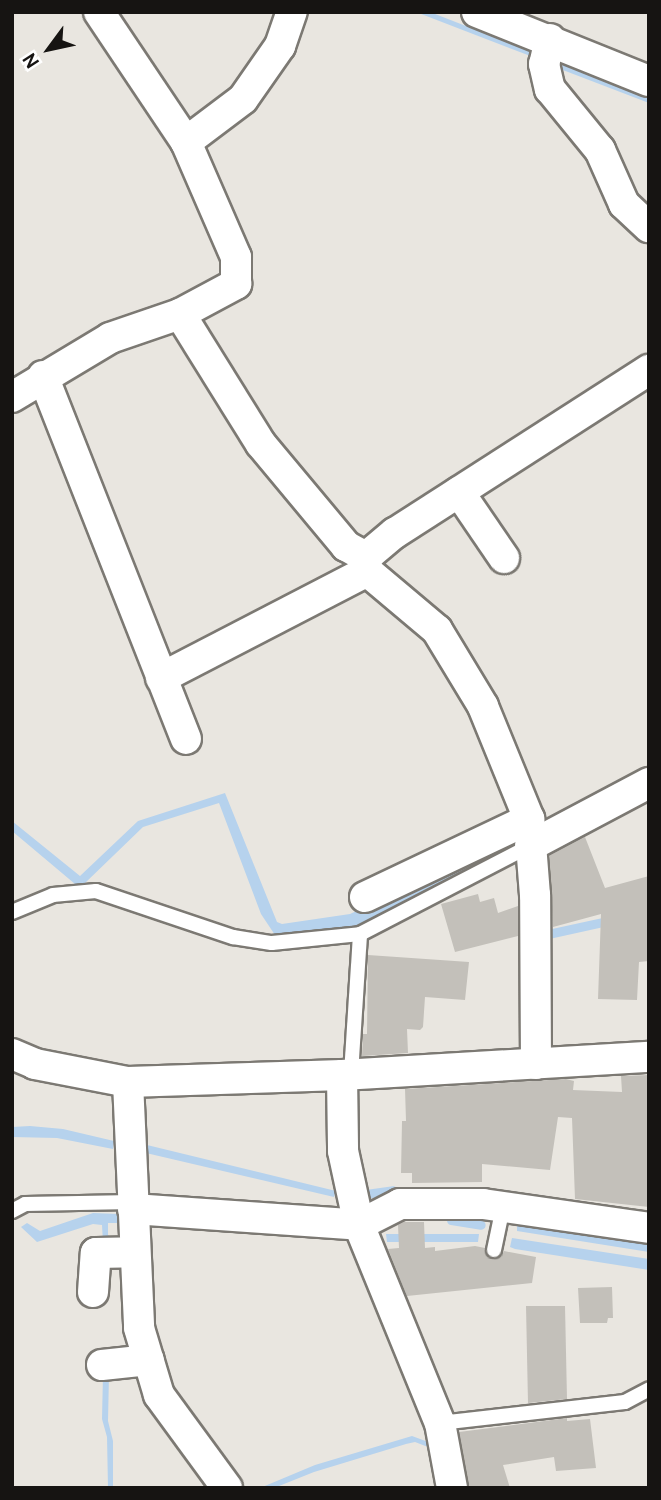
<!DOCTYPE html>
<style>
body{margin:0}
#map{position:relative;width:661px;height:1500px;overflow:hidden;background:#e9e6e0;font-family:Cabin,sans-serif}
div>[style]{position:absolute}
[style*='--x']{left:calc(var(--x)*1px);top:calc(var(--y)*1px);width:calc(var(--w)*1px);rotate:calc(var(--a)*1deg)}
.water>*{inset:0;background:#b6d2ed}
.stream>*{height:9px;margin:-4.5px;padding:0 4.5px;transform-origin:4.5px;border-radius:4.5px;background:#b6d2ed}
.building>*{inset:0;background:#c3c0ba}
.roads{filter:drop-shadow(2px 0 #7c7973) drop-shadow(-2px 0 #7c7973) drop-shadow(0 2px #7c7973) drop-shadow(0 -2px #7c7973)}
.service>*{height:14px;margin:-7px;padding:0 7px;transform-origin:7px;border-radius:7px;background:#fff}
.minor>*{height:30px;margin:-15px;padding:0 15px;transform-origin:15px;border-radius:15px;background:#fff}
span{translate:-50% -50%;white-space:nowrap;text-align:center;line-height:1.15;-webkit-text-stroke:5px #fff;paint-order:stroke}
.frame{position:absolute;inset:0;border:14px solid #161412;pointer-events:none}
.north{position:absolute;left:14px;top:14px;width:70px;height:70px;-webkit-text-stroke:5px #fff;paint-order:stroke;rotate:237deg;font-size:19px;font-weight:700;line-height:28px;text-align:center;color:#161412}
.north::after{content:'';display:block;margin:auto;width:24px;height:32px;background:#161412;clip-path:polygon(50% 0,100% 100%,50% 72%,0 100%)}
</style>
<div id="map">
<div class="water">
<div style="clip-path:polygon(416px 12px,430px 12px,535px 53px,533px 57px)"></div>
<div style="clip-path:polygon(556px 61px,649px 97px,649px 103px,555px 67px)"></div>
<div style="clip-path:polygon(225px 793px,277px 922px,282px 924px,350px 914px,505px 842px,506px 851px,361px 926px,277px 938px,261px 914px,219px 803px,143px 827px,84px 884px,75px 884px,12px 831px,12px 821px,80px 876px,138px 821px)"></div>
<div style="clip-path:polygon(30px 1126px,63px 1129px,114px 1141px,113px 1149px,57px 1138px,12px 1137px,12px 1127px)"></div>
<div style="clip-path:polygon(147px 1145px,336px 1191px,334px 1197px,146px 1153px)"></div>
<div style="clip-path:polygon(93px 1213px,118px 1214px,117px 1223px,108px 1223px,108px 1235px,114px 1239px,103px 1243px,102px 1225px,93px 1224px,37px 1242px,21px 1227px,27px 1223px,40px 1231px)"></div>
<div style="clip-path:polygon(517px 1224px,649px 1244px,649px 1252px,517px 1231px)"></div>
<div style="clip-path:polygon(386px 1234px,479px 1234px,478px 1242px,387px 1242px)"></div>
<div style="clip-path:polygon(512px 1238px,649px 1259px,649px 1270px,515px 1249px,510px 1247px)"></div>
<div style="clip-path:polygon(103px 1374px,109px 1375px,108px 1421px,113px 1441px,113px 1488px,108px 1488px,107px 1437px,102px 1419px)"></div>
<div style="clip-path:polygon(412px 1436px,431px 1443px,428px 1447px,415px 1442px,406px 1444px,314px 1472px,274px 1488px,260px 1488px,315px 1465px)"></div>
</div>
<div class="stream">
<div style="--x:548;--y:934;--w:66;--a:-12.3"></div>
<div style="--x:366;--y:1194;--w:27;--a:-8"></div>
<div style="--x:451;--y:1220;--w:30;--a:9"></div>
</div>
<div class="building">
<div style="clip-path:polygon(585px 837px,605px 888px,649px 876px,649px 961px,639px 962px,637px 1000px,598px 999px,601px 914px,553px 927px,549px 856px)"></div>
<div style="clip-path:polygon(478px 894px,480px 902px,494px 898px,498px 913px,518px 906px,518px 936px,455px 952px,441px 904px)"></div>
<div style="clip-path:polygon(368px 955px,469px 962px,465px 1000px,425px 997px,423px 1027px,420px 1030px,407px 1029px,408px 1053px,362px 1056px,363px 1034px,367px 1034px)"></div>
<div style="clip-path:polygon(649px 1075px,649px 1207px,575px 1199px,572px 1118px,558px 1117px,550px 1170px,482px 1164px,482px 1182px,412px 1183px,412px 1173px,401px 1173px,402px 1121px,406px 1121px,405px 1089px,566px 1079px,574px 1081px,573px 1090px,622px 1092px,621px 1076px)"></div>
<div style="clip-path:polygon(404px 1222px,424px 1222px,425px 1248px,435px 1247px,435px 1251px,475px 1246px,485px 1248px,487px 1257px,493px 1259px,501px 1257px,504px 1251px,536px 1257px,532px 1283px,407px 1296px,388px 1249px,399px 1248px,398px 1225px)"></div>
<div style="clip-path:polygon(612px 1287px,613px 1318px,608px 1318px,607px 1323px,580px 1323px,578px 1288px)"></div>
<div style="clip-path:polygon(526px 1306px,565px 1306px,567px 1399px,528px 1403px)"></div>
<div style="clip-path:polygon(567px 1418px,567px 1421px,590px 1419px,596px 1468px,556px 1471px,554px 1457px,503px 1465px,510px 1488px,469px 1488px,459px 1432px)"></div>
</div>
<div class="roads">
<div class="service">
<div style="--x:12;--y:912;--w:44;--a:-22.5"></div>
<div style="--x:53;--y:895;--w:43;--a:-5.3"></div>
<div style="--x:96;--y:891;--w:145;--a:18.6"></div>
<div style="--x:233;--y:937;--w:39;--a:9"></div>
<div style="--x:272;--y:943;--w:88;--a:-5.8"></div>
<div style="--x:360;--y:934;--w:191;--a:-27.4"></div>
<div style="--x:351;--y:1074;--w:140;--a:-86.3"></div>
<div style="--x:12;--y:1211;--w:15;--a:-28"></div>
<div style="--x:25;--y:1204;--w:108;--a:-1.1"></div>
<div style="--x:494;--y:1250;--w:44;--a:-78.2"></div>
<div style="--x:440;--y:1423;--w:186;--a:-6.5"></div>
<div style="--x:625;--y:1402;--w:27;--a:-28"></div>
</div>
<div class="minor">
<div style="--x:477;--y:12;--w:185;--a:21.9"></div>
<div style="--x:550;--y:39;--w:26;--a:103"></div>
<div style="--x:544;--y:64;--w:26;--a:77"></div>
<div style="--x:550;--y:89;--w:79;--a:50.7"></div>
<div style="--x:600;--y:150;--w:59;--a:66"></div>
<div style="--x:624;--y:204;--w:34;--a:43"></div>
<div style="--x:186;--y:142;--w:71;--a:-37"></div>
<div style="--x:243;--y:99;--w:65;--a:-55.1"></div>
<div style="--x:280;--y:46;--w:36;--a:-71"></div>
<div style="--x:180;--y:314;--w:153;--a:58.1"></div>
<div style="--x:261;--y:444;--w:133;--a:50.2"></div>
<div style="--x:346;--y:546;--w:23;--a:29"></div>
<div style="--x:43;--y:376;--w:390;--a:68.5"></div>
<div style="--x:12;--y:397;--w:114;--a:-31"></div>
<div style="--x:110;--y:338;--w:74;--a:-18.9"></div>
<div style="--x:180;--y:314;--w:64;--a:-28.2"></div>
<div style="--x:236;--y:284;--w:27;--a:-90"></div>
<div style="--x:236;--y:257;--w:125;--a:-113.5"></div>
<div style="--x:186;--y:142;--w:156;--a:-123.8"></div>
<div style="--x:459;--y:492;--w:80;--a:55.7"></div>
<div style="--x:161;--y:678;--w:232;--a:-27.4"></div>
<div style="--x:530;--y:846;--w:135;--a:-27.9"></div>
<div style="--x:365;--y:897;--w:182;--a:-25.4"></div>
<div style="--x:12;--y:1054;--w:25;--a:23"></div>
<div style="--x:35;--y:1064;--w:95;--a:11"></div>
<div style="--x:128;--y:1082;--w:214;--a:-1.9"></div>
<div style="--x:342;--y:1075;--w:308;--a:-3.4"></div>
<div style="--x:536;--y:1064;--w:169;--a:-90.3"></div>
<div style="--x:535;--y:895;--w:76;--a:-94.5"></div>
<div style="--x:529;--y:819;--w:122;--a:-112.2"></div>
<div style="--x:483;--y:706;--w:89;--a:-121.2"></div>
<div style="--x:437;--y:630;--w:92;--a:-139.9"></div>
<div style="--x:367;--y:571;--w:14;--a:-94"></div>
<div style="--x:366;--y:557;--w:38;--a:-40"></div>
<div style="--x:395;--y:533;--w:302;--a:-32.7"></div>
<div style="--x:342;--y:1075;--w:76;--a:89.2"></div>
<div style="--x:343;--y:1151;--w:76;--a:77.8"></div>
<div style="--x:359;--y:1225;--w:214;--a:67.8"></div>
<div style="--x:440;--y:1423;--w:66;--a:79.5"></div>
<div style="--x:128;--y:1082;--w:246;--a:87.4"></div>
<div style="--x:139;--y:1328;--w:70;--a:73.4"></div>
<div style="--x:159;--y:1395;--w:115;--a:53.8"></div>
<div style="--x:133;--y:1209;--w:227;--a:4"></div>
<div style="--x:359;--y:1225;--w:46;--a:-27.1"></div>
<div style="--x:400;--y:1204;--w:83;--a:0"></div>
<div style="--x:483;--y:1204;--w:168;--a:8.2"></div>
<div style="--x:93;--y:1292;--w:39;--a:-86"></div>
<div style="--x:96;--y:1253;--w:39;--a:-1"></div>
<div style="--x:102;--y:1365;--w:47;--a:-6.1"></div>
</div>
</div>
<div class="frame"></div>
<div class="north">N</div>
</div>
